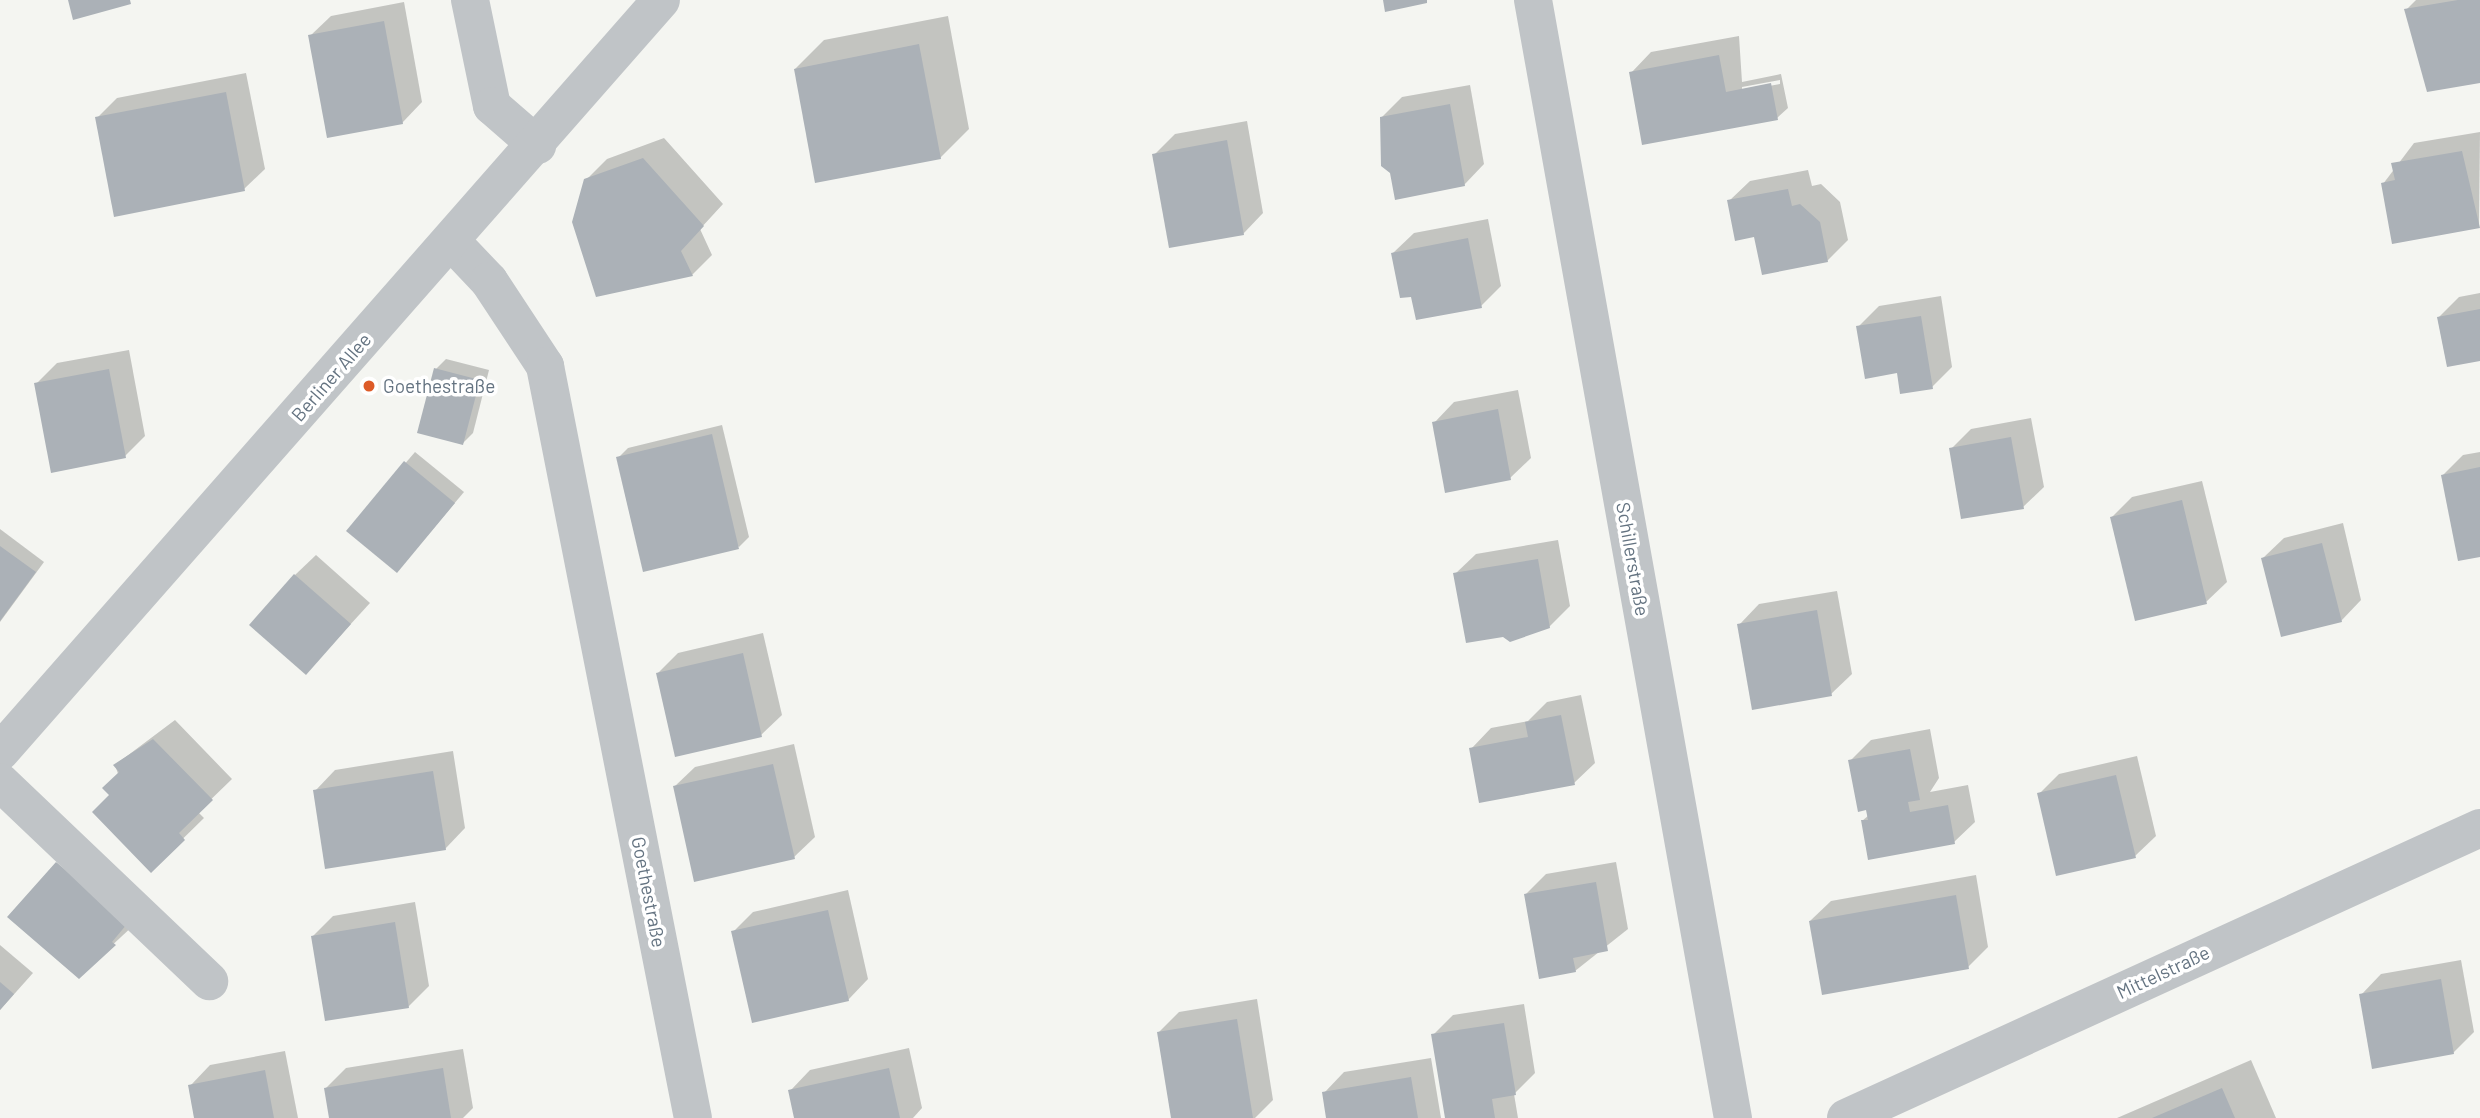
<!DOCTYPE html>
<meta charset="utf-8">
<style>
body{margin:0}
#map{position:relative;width:2480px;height:1118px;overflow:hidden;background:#f4f5f1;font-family:Barlow,sans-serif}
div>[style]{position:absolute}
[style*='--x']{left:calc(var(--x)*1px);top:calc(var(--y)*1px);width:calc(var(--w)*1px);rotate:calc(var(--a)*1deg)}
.shadow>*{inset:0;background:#0003}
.building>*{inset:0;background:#abb1b7}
.minor>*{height:38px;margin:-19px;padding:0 19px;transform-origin:19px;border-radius:19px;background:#c0c4c7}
.dots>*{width:19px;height:19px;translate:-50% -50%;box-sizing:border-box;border:4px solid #fff;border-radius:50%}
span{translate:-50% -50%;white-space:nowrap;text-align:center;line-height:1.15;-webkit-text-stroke:7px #fff;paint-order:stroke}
.street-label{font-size:19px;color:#647381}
.poi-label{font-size:19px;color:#647381}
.left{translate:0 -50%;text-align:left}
</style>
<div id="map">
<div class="shadow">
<div style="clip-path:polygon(2416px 0,2480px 0,2480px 81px,2406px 10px)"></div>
<div style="clip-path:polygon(404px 2px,422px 102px,402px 123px,310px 36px,331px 16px)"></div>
<div style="clip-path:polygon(948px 16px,969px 129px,940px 158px,795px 69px,824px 40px)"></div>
<div style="clip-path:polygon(evenodd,1739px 36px,1742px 82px,1781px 74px,1788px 108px,1777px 118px,1631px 73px,1651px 52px,1739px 36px,1780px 80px,1780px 84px,1742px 91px,1742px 87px,1780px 80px)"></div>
<div style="clip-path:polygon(246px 73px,265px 169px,244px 189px,97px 118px,117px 98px)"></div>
<div style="clip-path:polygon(1470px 85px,1484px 164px,1464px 185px,1382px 117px,1402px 97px)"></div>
<div style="clip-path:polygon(1247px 121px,1263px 213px,1243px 234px,1154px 155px,1175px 134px)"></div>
<div style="clip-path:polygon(2480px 132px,2479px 227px,2383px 184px,2414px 143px)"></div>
<div style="clip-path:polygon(664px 138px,723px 204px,700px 229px,712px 255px,692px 275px,586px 180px,607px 159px)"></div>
<div style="clip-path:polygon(1808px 170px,1812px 186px,1821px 184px,1840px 202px,1848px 240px,1827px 261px,1756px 235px,1729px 201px,1750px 181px)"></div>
<div style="clip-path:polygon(1488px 219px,1501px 286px,1481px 306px,1412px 295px,1393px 253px,1414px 233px)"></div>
<div style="clip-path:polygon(2480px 293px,2480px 359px,2439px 317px,2459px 297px)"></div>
<div style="clip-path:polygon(1941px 296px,1952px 367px,1932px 387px,1899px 371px,1858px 327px,1879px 306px)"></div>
<div style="clip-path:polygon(129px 350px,145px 436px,125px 456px,36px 384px,57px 363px)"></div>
<div style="clip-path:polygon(446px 359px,489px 370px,473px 433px,463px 443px,436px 369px)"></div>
<div style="clip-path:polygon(1518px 390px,1531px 458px,1510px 478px,1434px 423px,1454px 402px)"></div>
<div style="clip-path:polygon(2031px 418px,2044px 487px,2023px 507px,1951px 449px,1971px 429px)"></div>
<div style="clip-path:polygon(722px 425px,749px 537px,739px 547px,618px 458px,628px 448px)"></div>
<div style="clip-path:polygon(415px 452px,464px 492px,406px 561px,348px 530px)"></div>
<div style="clip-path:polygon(2480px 452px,2480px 555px,2443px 475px,2463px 455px)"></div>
<div style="clip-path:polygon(2202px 481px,2227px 582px,2206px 602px,2112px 517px,2132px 497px)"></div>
<div style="clip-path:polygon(2343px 523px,2361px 600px,2341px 621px,2263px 558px,2284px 538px)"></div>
<div style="clip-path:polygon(0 529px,44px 562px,0 622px)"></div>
<div style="clip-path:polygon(1558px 540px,1570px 606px,1549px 627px,1503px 635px,1455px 574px,1476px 554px)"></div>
<div style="clip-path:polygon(316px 555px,370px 603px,306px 673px,295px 575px)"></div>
<div style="clip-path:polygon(1837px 591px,1852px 674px,1831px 694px,1739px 625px,1759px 604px)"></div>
<div style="clip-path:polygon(763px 633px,782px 715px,761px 735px,658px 673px,678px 653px)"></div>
<div style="clip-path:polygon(1581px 695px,1595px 763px,1574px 783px,1471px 749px,1491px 728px,1528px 721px,1547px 702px)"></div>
<div style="clip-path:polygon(175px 720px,232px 779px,198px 812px,204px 818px,151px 870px,115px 765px)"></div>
<div style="clip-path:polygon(1930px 729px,1939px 778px,1930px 792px,1968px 785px,1975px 822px,1954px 842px,1862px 821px,1869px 815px,1850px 761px,1871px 740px)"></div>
<div style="clip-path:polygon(794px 744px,815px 837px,794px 857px,674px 787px,695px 767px)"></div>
<div style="clip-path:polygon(453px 751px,465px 828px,445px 849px,315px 791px,335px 770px)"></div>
<div style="clip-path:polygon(2137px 756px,2156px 836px,2135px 856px,2039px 794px,2059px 774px)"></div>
<div style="clip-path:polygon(1616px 862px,1628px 929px,1575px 971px,1526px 894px,1546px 874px)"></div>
<div style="clip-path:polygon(57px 863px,135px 924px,79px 976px,10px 916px)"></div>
<div style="clip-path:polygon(1976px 875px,1988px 947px,1968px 967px,1810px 921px,1831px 901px)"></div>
<div style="clip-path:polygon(848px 890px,868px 979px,848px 1000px,733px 932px,753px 912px)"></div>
<div style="clip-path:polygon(415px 902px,429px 986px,408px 1007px,313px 936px,333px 916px)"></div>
<div style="clip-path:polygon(0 945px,33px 973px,0 1010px)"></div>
<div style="clip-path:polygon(2461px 960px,2474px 1032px,2453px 1053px,2361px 995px,2381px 974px)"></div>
<div style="clip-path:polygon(1257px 999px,1273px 1100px,1255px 1118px,1173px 1118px,1159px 1032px,1179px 1012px)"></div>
<div style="clip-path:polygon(1524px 1004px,1535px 1073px,1514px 1094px,1518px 1118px,1447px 1118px,1433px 1035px,1453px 1015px)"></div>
<div style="clip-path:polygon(909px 1048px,922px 1108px,913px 1118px,796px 1118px,790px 1091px,810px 1070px)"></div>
<div style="clip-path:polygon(463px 1049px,473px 1108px,463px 1118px,331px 1118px,326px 1088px,346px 1068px)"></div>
<div style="clip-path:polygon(285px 1051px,298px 1118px,196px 1118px,190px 1086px,210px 1065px)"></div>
<div style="clip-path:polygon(1431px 1058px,1441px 1118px,1328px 1118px,1324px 1093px,1344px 1072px)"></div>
<div style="clip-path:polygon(2251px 1060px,2276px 1118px,2117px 1118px)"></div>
</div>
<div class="building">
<div style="clip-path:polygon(68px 0,130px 0,131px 4px,73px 20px)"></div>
<div style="clip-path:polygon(1383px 0,1427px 0,1427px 3px,1385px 12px)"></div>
<div style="clip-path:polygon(2458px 0,2480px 0,2480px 83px,2427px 92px,2404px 9px)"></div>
<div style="clip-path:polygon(384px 21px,403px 124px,327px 138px,308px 35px)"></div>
<div style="clip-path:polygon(919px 44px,941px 159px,815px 183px,794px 69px)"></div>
<div style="clip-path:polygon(1719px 55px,1726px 92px,1771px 83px,1778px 120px,1642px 145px,1629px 72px)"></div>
<div style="clip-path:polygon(226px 92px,245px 191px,114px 217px,95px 117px)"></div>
<div style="clip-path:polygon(1450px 104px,1465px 186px,1395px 200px,1390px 173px,1381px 166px,1380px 117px)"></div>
<div style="clip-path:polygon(1227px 140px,1244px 235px,1169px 248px,1152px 154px)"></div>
<div style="clip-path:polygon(2462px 151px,2480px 228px,2392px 244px,2381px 183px,2395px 180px,2391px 163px)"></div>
<div style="clip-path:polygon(643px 158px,704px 226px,681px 251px,693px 276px,596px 297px,572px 222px,584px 179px)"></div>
<div style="clip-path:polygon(1788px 189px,1792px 206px,1800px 204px,1820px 222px,1828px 262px,1762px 275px,1754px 237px,1735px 241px,1727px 200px)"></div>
<div style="clip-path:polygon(1468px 238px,1482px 308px,1416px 320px,1411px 297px,1400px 298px,1391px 253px)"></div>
<div style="clip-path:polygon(2480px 309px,2480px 361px,2447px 367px,2437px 317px)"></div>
<div style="clip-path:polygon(1921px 316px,1933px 389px,1900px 394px,1897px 373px,1865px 379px,1856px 326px)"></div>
<div style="clip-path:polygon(434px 368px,480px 380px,463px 445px,417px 433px)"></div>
<div style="clip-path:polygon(109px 369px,126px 458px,51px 473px,34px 383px)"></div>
<div style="clip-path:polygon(1498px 409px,1511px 480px,1445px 493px,1432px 422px)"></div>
<div style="clip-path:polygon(712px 434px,739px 549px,643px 572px,616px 457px)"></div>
<div style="clip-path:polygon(2011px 437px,2024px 509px,1961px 519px,1949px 448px)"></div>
<div style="clip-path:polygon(404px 461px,455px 503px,397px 573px,346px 531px)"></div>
<div style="clip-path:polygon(2480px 467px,2480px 557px,2458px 561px,2441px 475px)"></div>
<div style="clip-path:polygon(2182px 500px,2207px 604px,2135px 621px,2110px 517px)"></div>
<div style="clip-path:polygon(2322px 543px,2342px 622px,2281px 637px,2261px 558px)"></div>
<div style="clip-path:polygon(0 546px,36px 572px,0 621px)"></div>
<div style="clip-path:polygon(1538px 559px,1550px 628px,1510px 642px,1503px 637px,1466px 643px,1453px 573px)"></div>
<div style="clip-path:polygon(294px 574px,351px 624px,306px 675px,249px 625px)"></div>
<div style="clip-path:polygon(1817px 610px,1832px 696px,1752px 710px,1737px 624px)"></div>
<div style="clip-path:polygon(743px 653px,762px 737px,675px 757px,656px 673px)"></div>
<div style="clip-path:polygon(1561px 715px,1575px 785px,1479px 803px,1469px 748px,1528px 737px,1525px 722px)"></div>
<div style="clip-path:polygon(153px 739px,213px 800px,179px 833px,185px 840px,151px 873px,92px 812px,109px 795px,102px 788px,119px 772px,113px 765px)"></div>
<div style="clip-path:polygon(1910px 749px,1920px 800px,1908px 802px,1910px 812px,1948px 805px,1955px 844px,1868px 860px,1861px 820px,1868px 820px,1866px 810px,1858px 812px,1848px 760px)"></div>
<div style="clip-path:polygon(773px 764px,795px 859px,694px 882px,673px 786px)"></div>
<div style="clip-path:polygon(433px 771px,446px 850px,325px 869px,313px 790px)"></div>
<div style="clip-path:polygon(2116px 775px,2136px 858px,2056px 876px,2037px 793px)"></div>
<div style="clip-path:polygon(56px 862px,127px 924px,112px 942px,116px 945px,79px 979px,7px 917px)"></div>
<div style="clip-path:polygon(1596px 882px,1608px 951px,1573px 958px,1576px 972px,1539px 979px,1524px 894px)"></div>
<div style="clip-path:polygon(1956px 895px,1969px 969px,1822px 995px,1809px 921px)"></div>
<div style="clip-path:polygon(828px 910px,849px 1001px,752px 1023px,731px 931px)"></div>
<div style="clip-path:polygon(395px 922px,409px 1008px,325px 1021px,311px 936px)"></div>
<div style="clip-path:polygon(2441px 979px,2454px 1054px,2372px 1069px,2359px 994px)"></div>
<div style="clip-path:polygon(0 982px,14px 994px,0 1010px)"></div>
<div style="clip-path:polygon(1237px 1019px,1253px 1118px,1171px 1118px,1157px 1032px)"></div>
<div style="clip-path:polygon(1504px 1023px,1516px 1095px,1492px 1099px,1495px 1118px,1445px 1118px,1431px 1034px)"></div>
<div style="clip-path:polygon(443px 1068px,451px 1118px,329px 1118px,324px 1088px)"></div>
<div style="clip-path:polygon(889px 1068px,900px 1118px,794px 1118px,788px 1090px)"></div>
<div style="clip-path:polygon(265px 1070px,274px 1118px,194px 1118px,188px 1085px)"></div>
<div style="clip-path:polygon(1411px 1077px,1418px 1118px,1326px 1118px,1322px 1092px)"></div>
<div style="clip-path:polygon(2222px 1088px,2235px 1118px,2152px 1118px)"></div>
</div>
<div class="minor">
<div style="--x:470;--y:0;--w:108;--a:78.3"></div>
<div style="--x:492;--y:106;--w:60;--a:40.9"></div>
<div style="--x:1533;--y:0;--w:1136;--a:79.86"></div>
<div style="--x:451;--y:241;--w:55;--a:46.5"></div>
<div style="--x:489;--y:281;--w:102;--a:56.6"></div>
<div style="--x:545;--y:366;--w:766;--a:78.87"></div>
<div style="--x:0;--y:752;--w:1001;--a:-48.68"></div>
<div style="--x:0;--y:782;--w:289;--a:43.6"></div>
<div style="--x:1846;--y:1118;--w:697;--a:-24.58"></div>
</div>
<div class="dots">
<div style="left:369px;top:386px;background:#dd5b28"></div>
</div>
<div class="street-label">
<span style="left:331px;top:377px;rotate:-49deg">Berliner Allee</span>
<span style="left:1633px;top:559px;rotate:80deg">Schillerstraße</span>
<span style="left:649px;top:892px;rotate:79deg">Goethestraße</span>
<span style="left:2163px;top:972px;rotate:-25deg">Mittelstraße</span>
</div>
<div class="poi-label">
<span class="left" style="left:383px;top:386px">Goethestraße</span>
</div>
</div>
